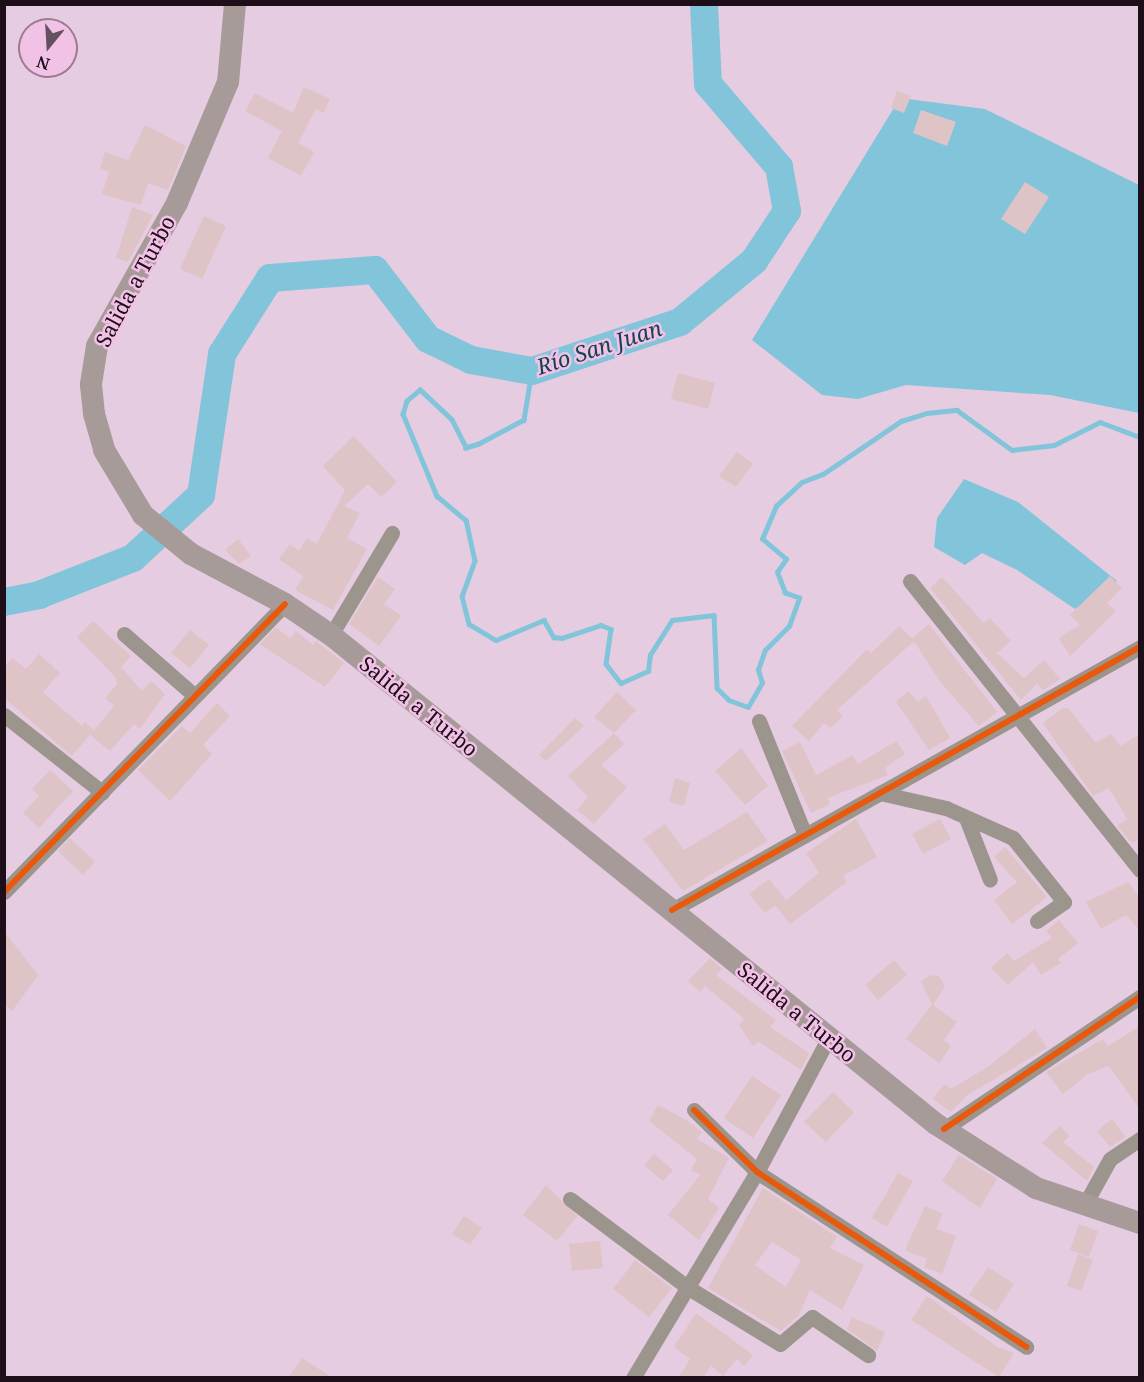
<!DOCTYPE html>
<meta charset="utf-8">
<style>
body{margin:0}
#map{position:relative;width:1144px;height:1382px;overflow:hidden;background:#e6cce0;font-family:"Noto Serif",serif}
div>[style]{position:absolute}
[style*='--x']{left:calc(var(--x)*1px);top:calc(var(--y)*1px);width:calc(var(--w)*1px);rotate:calc(var(--a)*1deg)}
.water>*{inset:0;background:#82c5db}
.stream>*{height:4.5px;margin:-2.25px;padding:0 2.25px;transform-origin:2.25px;border-radius:2.25px;background:#82c5db}
.river>*{height:28px;margin:-14px;padding:0 14px;transform-origin:14px;border-radius:14px;background:#82c5db}
.building>*{inset:0;background:#dec3c7}
.minor>*{height:15px;margin:-7.5px;padding:0 7.5px;transform-origin:7.5px;border-radius:7.5px;background:#9b958e}
.secondary>*{height:22px;margin:-11px;padding:0 11px;transform-origin:11px;border-radius:11px;background:#a79b9a}
.cycleway>*{height:6px;margin:-3px;padding:0 3px;transform-origin:3px;border-radius:3px;background:#e8590c}
span{translate:-50% -50%;white-space:nowrap;text-align:center;line-height:1.15;-webkit-text-stroke:5px #f1c2e6;paint-order:stroke}
.street-label{font-size:21px;color:#1e0e1a}
.water-label{font-size:22px;color:#15444f;font-style:italic}
.frame{position:absolute;inset:0;border:6px solid #1e0e1a;pointer-events:none}
.north{position:absolute;left:18px;top:18px;width:60px;height:60px;box-sizing:border-box;background:#f1c2e6;border:2px solid #9d7a94;border-radius:50%;rotate:198deg;font-size:16px;font-weight:700;line-height:24px;text-align:center;color:#1e0e1a}
.north::after{content:'';display:block;margin:auto;width:21px;height:27px;background:#64505f;clip-path:polygon(50% 0,100% 100%,50% 72%,0 100%)}
</style>
<div id="map">
<div class="water">
<div style="clip-path:polygon(900px 98px,985px 109px,1139px 185px,1139px 413px,1050px 395px,906px 385px,858px 399px,822px 395px,752px 340px)"></div>
<div style="clip-path:polygon(964px 479px,1018px 502px,1117px 581px,1075px 609px,1017px 570px,982px 553px,965px 565px,934px 547px,937px 518px)"></div>
</div>
<div class="stream">
<div style="--x:532;--y:371;--w:50;--a:99.3"></div>
<div style="--x:524;--y:420;--w:51;--a:151.9"></div>
<div style="--x:479;--y:444;--w:14;--a:163"></div>
<div style="--x:466;--y:448;--w:31;--a:-117"></div>
<div style="--x:452;--y:420;--w:44;--a:-136.8"></div>
<div style="--x:420;--y:390;--w:17;--a:140"></div>
<div style="--x:407;--y:401;--w:14;--a:107"></div>
<div style="--x:403;--y:414;--w:89;--a:67.5"></div>
<div style="--x:437;--y:496;--w:38;--a:40"></div>
<div style="--x:466;--y:520;--w:42;--a:77.6"></div>
<div style="--x:475;--y:561;--w:37;--a:110"></div>
<div style="--x:462;--y:596;--w:29;--a:76"></div>
<div style="--x:469;--y:624;--w:31;--a:31"></div>
<div style="--x:496;--y:640;--w:52;--a:-22.6"></div>
<div style="--x:544;--y:620;--w:20;--a:60"></div>
<div style="--x:554;--y:637;--w:8;--a:7"></div>
<div style="--x:562;--y:638;--w:41;--a:-18.4"></div>
<div style="--x:601;--y:625;--w:11;--a:22"></div>
<div style="--x:611;--y:629;--w:35;--a:98"></div>
<div style="--x:606;--y:664;--w:24;--a:52"></div>
<div style="--x:621;--y:683;--w:30;--a:-24"></div>
<div style="--x:648;--y:671;--w:16;--a:-83"></div>
<div style="--x:650;--y:655;--w:41;--a:-57.8"></div>
<div style="--x:672;--y:620;--w:42;--a:-6.8"></div>
<div style="--x:714;--y:615;--w:73;--a:87.6"></div>
<div style="--x:717;--y:688;--w:17;--a:45"></div>
<div style="--x:729;--y:700;--w:20;--a:20"></div>
<div style="--x:748;--y:707;--w:28;--a:-60"></div>
<div style="--x:762;--y:683;--w:14;--a:-107"></div>
<div style="--x:758;--y:670;--w:21;--a:-71"></div>
<div style="--x:765;--y:650;--w:34;--a:-45"></div>
<div style="--x:789;--y:626;--w:30;--a:-70"></div>
<div style="--x:799;--y:598;--w:15;--a:-160"></div>
<div style="--x:785;--y:593;--w:22;--a:-111"></div>
<div style="--x:777;--y:572;--w:16;--a:-55"></div>
<div style="--x:786;--y:559;--w:31;--a:-140"></div>
<div style="--x:762;--y:539;--w:36;--a:-67"></div>
<div style="--x:776;--y:506;--w:35;--a:-43"></div>
<div style="--x:802;--y:482;--w:22;--a:-21"></div>
<div style="--x:823;--y:474;--w:94;--a:-34.2"></div>
<div style="--x:901;--y:421;--w:27;--a:-17"></div>
<div style="--x:927;--y:413;--w:30;--a:-6"></div>
<div style="--x:957;--y:410;--w:68;--a:36"></div>
<div style="--x:1012;--y:450;--w:42;--a:-6.8"></div>
<div style="--x:1054;--y:445;--w:51;--a:-26.6"></div>
<div style="--x:1100;--y:422;--w:43;--a:20.6"></div>
</div>
<div class="river">
<div style="--x:4;--y:602;--w:36;--a:-11"></div>
<div style="--x:39;--y:595;--w:101;--a:-21.5"></div>
<div style="--x:133;--y:558;--w:93;--a:-42.8"></div>
<div style="--x:201;--y:495;--w:143;--a:-81.5"></div>
<div style="--x:222;--y:354;--w:90;--a:-57.7"></div>
<div style="--x:270;--y:278;--w:105;--a:-4.4"></div>
<div style="--x:375;--y:270;--w:87;--a:52.5"></div>
<div style="--x:428;--y:339;--w:48;--a:26"></div>
<div style="--x:471;--y:360;--w:62;--a:10.2"></div>
<div style="--x:532;--y:371;--w:156;--a:-18.3"></div>
<div style="--x:680;--y:322;--w:96;--a:-39.5"></div>
<div style="--x:754;--y:261;--w:60;--a:-56.6"></div>
<div style="--x:787;--y:211;--w:45;--a:-100.3"></div>
<div style="--x:779;--y:167;--w:109;--a:-130.5"></div>
<div style="--x:708;--y:84;--w:80;--a:-92.9"></div>
</div>
<div class="building">
<div style="clip-path:polygon(304px 87px,330px 99px,324px 113px,316px 109px,298px 143px,314px 152px,301px 176px,268px 158px,282px 131px,245px 111px,255px 93px,293px 113px)"></div>
<div style="clip-path:polygon(897px 91px,911px 96px,904px 113px,891px 108px)"></div>
<div style="clip-path:polygon(921px 110px,956px 122px,947px 146px,913px 133px)"></div>
<div style="clip-path:polygon(145px 125px,186px 146px,168px 190px,148px 183px,141px 205px,102px 194px,109px 172px,100px 169px,105px 152px,128px 160px)"></div>
<div style="clip-path:polygon(1025px 182px,1049px 197px,1025px 234px,1001px 219px)"></div>
<div style="clip-path:polygon(132px 207px,153px 215px,128px 262px,116px 258px)"></div>
<div style="clip-path:polygon(204px 216px,226px 226px,202px 279px,180px 269px)"></div>
<div style="clip-path:polygon(678px 373px,715px 383px,708px 409px,671px 399px)"></div>
<div style="clip-path:polygon(354px 436px,397px 482px,381px 497px,368px 484px,344px 506px,360px 513px,347px 538px,367px 549px,333px 610px,295px 590px,303px 576px,279px 559px,290px 544px,299px 551px,307px 538px,317px 544px,345px 490px,323px 466px)"></div>
<div style="clip-path:polygon(737px 452px,753px 464px,736px 487px,719px 476px)"></div>
<div style="clip-path:polygon(238px 539px,251px 556px,239px 564px,225px 550px)"></div>
<div style="clip-path:polygon(1110px 576px,1122px 588px,1107px 603px,1116px 611px,1070px 656px,1059px 638px,1080px 625px,1070px 615px)"></div>
<div style="clip-path:polygon(378px 577px,395px 589px,384px 604px,401px 616px,379px 646px,349px 624px)"></div>
<div style="clip-path:polygon(942px 577px,984px 623px,990px 618px,1011px 641px,997px 653px,1024px 678px,1044px 660px,1060px 679px,1043px 690px,1037px 683px,1021px 700px,930px 588px)"></div>
<div style="clip-path:polygon(93px 621px,131px 656px,121px 667px,142px 691px,151px 681px,165px 694px,140px 729px,134px 724px,110px 751px,90px 735px,114px 706px,105px 698px,117px 684px,115px 677px,77px 637px)"></div>
<div style="clip-path:polygon(929px 624px,997px 712px,979px 726px,941px 683px,914px 641px,837px 710px,843px 716px,830px 728px,824px 723px,809px 741px,792px 726px,867px 649px,871px 653px,899px 626px,912px 638px)"></div>
<div style="clip-path:polygon(276px 627px,290px 639px,296px 631px,313px 645px,316px 641px,344px 663px,325px 687px,260px 644px)"></div>
<div style="clip-path:polygon(190px 630px,209px 645px,190px 668px,171px 653px)"></div>
<div style="clip-path:polygon(39px 654px,60px 673px,43px 692px,82px 726px,85px 722px,94px 730px,72px 756px,4px 698px,4px 668px,12px 658px,26px 669px)"></div>
<div style="clip-path:polygon(908px 691px,918px 702px,926px 696px,950px 738px,929px 750px,896px 702px)"></div>
<div style="clip-path:polygon(617px 692px,636px 710px,614px 733px,594px 717px)"></div>
<div style="clip-path:polygon(217px 703px,230px 716px,203px 745px,212px 754px,170px 801px,138px 770px,182px 726px,190px 733px)"></div>
<div style="clip-path:polygon(1063px 708px,1068px 708px,1096px 743px,1111px 734px,1120px 746px,1140px 734px,1140px 840px,1131px 842px,1117px 826px,1127px 819px,1109px 788px,1093px 796px,1043px 723px)"></div>
<div style="clip-path:polygon(575px 718px,584px 726px,546px 761px,539px 755px)"></div>
<div style="clip-path:polygon(614px 733px,624px 744px,601px 765px,627px 787px,594px 824px,577px 810px,588px 797px,568px 776px)"></div>
<div style="clip-path:polygon(896px 741px,905px 754px,885px 768px,888px 775px,827px 798px,830px 804px,811px 813px,782px 751px,800px 742px,816px 775px,853px 755px,858px 764px)"></div>
<div style="clip-path:polygon(741px 748px,768px 786px,745px 805px,715px 771px)"></div>
<div style="clip-path:polygon(50px 770px,73px 791px,39px 828px,23px 813px,39px 796px,32px 789px)"></div>
<div style="clip-path:polygon(675px 778px,690px 783px,684px 806px,669px 802px)"></div>
<div style="clip-path:polygon(747px 812px,768px 841px,683px 891px,643px 839px,665px 824px,684px 850px)"></div>
<div style="clip-path:polygon(856px 819px,877px 857px,843px 876px,847px 882px,790px 924px,775px 905px,765px 913px,749px 894px,769px 879px,786px 900px,819px 873px,806px 853px)"></div>
<div style="clip-path:polygon(940px 819px,951px 839px,923px 854px,912px 834px)"></div>
<div style="clip-path:polygon(70px 838px,95px 862px,83px 875px,58px 851px)"></div>
<div style="clip-path:polygon(1005px 847px,1047px 897px,1012px 924px,994px 900px,1017px 882px,994px 857px)"></div>
<div style="clip-path:polygon(1128px 882px,1140px 899px,1140px 931px,1126px 915px,1101px 929px,1086px 902px)"></div>
<div style="clip-path:polygon(1059px 920px,1078px 943px,1058px 959px,1061px 963px,1041px 975px,1033px 962px,1008px 985px,991px 968px,1007px 953px,1014px 961px,1052px 938px,1046px 931px)"></div>
<div style="clip-path:polygon(4px 931px,38px 975px,12px 1011px,4px 1004px)"></div>
<div style="clip-path:polygon(710px 958px,722px 969px,716px 975px,776px 1020px,770px 1027px,809px 1053px,801px 1070px,758px 1041px,753px 1046px,739px 1025px,744px 1019px,705px 986px,700px 992px,688px 981px)"></div>
<div style="clip-path:polygon(894px 960px,907px 975px,878px 1000px,865px 985px)"></div>
<div style="clip-path:polygon(931px 975px,939px 976px,945px 986px,933px 1005px,957px 1022px,944px 1040px,951px 1046px,939px 1063px,906px 1039px,932px 1004px,921px 981px)"></div>
<div style="clip-path:polygon(1140px 1026px,1140px 1110px,1109px 1066px,1088px 1074px,1063px 1094px,1046px 1072px,1103px 1039px,1108px 1046px)"></div>
<div style="clip-path:polygon(1035px 1029px,1047px 1048px,966px 1096px,951px 1112px,933px 1099px,944px 1084px,951px 1089px,989px 1066px)"></div>
<div style="clip-path:polygon(752px 1076px,781px 1095px,753px 1138px,724px 1118px)"></div>
<div style="clip-path:polygon(833px 1092px,854px 1112px,826px 1142px,804px 1122px)"></div>
<div style="clip-path:polygon(658px 1105px,686px 1120px,702px 1132px,697px 1139px,729px 1158px,708px 1199px,719px 1208px,699px 1240px,668px 1215px,700px 1175px,691px 1170px,697px 1159px,649px 1121px)"></div>
<div style="clip-path:polygon(1112px 1119px,1126px 1137px,1110px 1147px,1097px 1131px)"></div>
<div style="clip-path:polygon(1060px 1126px,1070px 1136px,1063px 1142px,1094px 1167px,1087px 1181px,1042px 1143px)"></div>
<div style="clip-path:polygon(654px 1154px,673px 1170px,663px 1181px,644px 1165px)"></div>
<div style="clip-path:polygon(959px 1155px,997px 1179px,980px 1208px,942px 1181px)"></div>
<div style="clip-path:polygon(898px 1173px,913px 1181px,887px 1227px,872px 1218px)"></div>
<div style="clip-path:polygon(546px 1185px,577px 1216px,557px 1241px,523px 1215px)"></div>
<div style="clip-path:polygon(evenodd,763px 1188px,837px 1237px,830px 1248px,864px 1265px,842px 1310px,810px 1290px,799px 1315px,781px 1331px,708px 1288px,763px 1188px,772px 1242px,801px 1260px,786px 1287px,755px 1265px,772px 1242px)"></div>
<div style="clip-path:polygon(925px 1206px,943px 1214px,936px 1229px,956px 1236px,942px 1274px,924px 1267px,927px 1259px,905px 1250px)"></div>
<div style="clip-path:polygon(464px 1216px,482px 1228px,470px 1245px,452px 1234px)"></div>
<div style="clip-path:polygon(1079px 1224px,1098px 1231px,1089px 1257px,1070px 1250px)"></div>
<div style="clip-path:polygon(600px 1241px,603px 1268px,572px 1271px,569px 1244px)"></div>
<div style="clip-path:polygon(1078px 1254px,1093px 1260px,1081px 1291px,1067px 1286px)"></div>
<div style="clip-path:polygon(635px 1260px,672px 1288px,649px 1317px,613px 1289px)"></div>
<div style="clip-path:polygon(988px 1267px,1014px 1284px,996px 1312px,969px 1295px)"></div>
<div style="clip-path:polygon(927px 1296px,997px 1347px,1014px 1353px,999px 1377px,911px 1320px)"></div>
<div style="clip-path:polygon(696px 1313px,753px 1355px,744px 1366px,737px 1359px,723px 1376px,711px 1366px,704px 1377px,679px 1377px,690px 1359px,674px 1347px)"></div>
<div style="clip-path:polygon(852px 1317px,885px 1332px,877px 1351px,847px 1329px)"></div>
<div style="clip-path:polygon(302px 1358px,331px 1377px,288px 1377px)"></div>
</div>
<div class="minor">
<div style="--x:910;--y:581;--w:369;--a:51.5"></div>
<div style="--x:124;--y:634;--w:94;--a:41.1"></div>
<div style="--x:331;--y:635;--w:119;--a:-59.1"></div>
<div style="--x:4;--y:715;--w:125;--a:38.2"></div>
<div style="--x:759;--y:721;--w:123;--a:68"></div>
<div style="--x:880;--y:793;--w:68;--a:12.8"></div>
<div style="--x:946;--y:808;--w:73;--a:24.1"></div>
<div style="--x:1013;--y:838;--w:82;--a:51.4"></div>
<div style="--x:1064;--y:902;--w:33;--a:145"></div>
<div style="--x:966;--y:818;--w:66;--a:68.8"></div>
<div style="--x:4;--y:892;--w:402;--a:-45.7"></div>
<div style="--x:672;--y:910;--w:537;--a:-29.33"></div>
<div style="--x:694;--y:1110;--w:88;--a:44.5"></div>
<div style="--x:757;--y:1172;--w:321;--a:33"></div>
<div style="--x:944;--y:1129;--w:236;--a:-34"></div>
<div style="--x:570;--y:1199;--w:146;--a:36.9"></div>
<div style="--x:687;--y:1287;--w:109;--a:31.5"></div>
<div style="--x:780;--y:1344;--w:42;--a:-40.2"></div>
<div style="--x:812;--y:1317;--w:68;--a:34.2"></div>
<div style="--x:1085;--y:1204;--w:51;--a:-60.9"></div>
<div style="--x:1110;--y:1159;--w:36;--a:-34"></div>
<div style="--x:633;--y:1378;--w:240;--a:-59"></div>
<div style="--x:757;--y:1172;--w:153;--a:-61.9"></div>
</div>
<div class="secondary">
<div style="--x:235;--y:4;--w:78;--a:95.1"></div>
<div style="--x:228;--y:82;--w:131;--a:112.9"></div>
<div style="--x:177;--y:203;--w:164;--a:119.2"></div>
<div style="--x:97;--y:346;--w:39;--a:99"></div>
<div style="--x:91;--y:385;--w:29;--a:84"></div>
<div style="--x:94;--y:414;--w:37;--a:74"></div>
<div style="--x:104;--y:450;--w:76;--a:59"></div>
<div style="--x:143;--y:515;--w:62;--a:39.1"></div>
<div style="--x:191;--y:554;--w:106;--a:28"></div>
<div style="--x:285;--y:604;--w:55;--a:34"></div>
<div style="--x:331;--y:635;--w:778;--a:38.95"></div>
<div style="--x:936;--y:1124;--w:119;--a:32.6"></div>
<div style="--x:1036;--y:1188;--w:110;--a:18.6"></div>
</div>
<div class="cycleway">
<div style="--x:4;--y:892;--w:402;--a:-45.7"></div>
<div style="--x:672;--y:910;--w:537;--a:-29.33"></div>
<div style="--x:694;--y:1110;--w:88;--a:44.5"></div>
<div style="--x:757;--y:1172;--w:321;--a:33"></div>
<div style="--x:944;--y:1129;--w:236;--a:-34"></div>
</div>
<div class="street-label">
<span style="left:135px;top:281px;rotate:-62deg">Salida a Turbo</span>
<span style="left:419px;top:706px;rotate:39deg">Salida a Turbo</span>
<span style="left:797px;top:1012px;rotate:39deg">Salida a Turbo</span>
</div>
<div class="water-label">
<span style="left:599px;top:347px;rotate:-18deg">Río San Juan</span>
</div>
<div class="frame"></div>
<div class="north">N</div>
</div>
